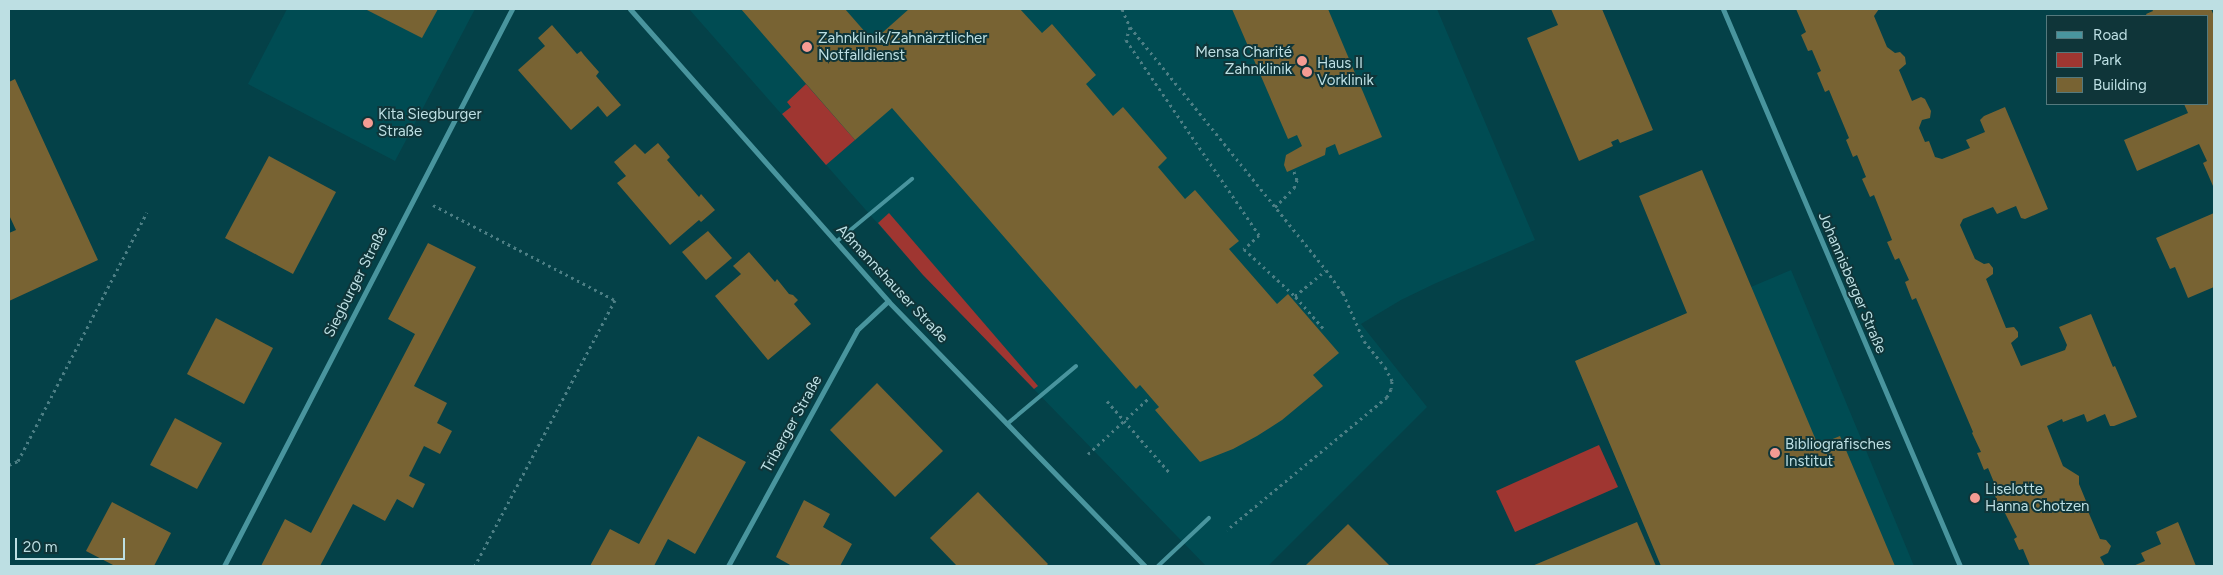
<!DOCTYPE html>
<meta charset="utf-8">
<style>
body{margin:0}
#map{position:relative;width:2223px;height:575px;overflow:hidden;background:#044148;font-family:Figtree,sans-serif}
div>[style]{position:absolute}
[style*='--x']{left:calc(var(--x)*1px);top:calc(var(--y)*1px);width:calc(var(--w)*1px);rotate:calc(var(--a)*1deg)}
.built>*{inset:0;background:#004c53}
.green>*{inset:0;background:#9f3631}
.building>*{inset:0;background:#786333}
.path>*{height:3px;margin-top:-1.5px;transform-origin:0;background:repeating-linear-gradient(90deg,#4d7f85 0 2.5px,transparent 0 6.5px)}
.service>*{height:4px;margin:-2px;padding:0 2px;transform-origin:2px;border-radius:2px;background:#49959e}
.minor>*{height:5px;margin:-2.5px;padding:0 2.5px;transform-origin:2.5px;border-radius:2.5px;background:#49959e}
.dots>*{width:14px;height:14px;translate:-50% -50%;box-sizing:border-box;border:2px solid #0f3539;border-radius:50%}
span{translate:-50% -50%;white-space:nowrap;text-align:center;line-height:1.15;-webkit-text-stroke:4px #0f3539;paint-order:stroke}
.poi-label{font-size:15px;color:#bddfe3}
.left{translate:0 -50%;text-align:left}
.right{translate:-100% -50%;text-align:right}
.street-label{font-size:15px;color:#bddfe3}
.frame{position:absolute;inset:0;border:10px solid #bddfe3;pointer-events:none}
.legend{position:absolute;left:2046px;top:15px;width:162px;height:90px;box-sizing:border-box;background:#0f3539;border:1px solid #55797d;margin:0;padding:6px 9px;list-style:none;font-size:15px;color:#bddfe3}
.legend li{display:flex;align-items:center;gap:10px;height:25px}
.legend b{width:25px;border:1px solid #55797d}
.scale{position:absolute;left:15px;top:538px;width:110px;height:22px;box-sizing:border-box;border:2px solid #bddfe3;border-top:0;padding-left:6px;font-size:15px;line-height:18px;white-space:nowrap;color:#bddfe3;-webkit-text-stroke:4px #0f3539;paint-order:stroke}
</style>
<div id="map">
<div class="built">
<div style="clip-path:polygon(287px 9px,475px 9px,395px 161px,248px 84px)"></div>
<div style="clip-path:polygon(689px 9px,1437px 9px,1535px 240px,1434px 284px,1401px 300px,1361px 324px,1427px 407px,1268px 566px,1206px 566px,923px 275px)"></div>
<div style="clip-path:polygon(1791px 270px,1914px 566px,1661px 566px,1575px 361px)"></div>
</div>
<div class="green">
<div style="clip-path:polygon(806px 84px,855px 140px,826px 165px,782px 114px,791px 107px,787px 102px)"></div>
<div style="clip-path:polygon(889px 213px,1038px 386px,1034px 389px,923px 275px,878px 223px)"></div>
<div style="clip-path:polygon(1599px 445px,1618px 487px,1515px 532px,1496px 491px)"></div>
</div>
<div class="building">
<div style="clip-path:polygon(365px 9px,438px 9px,422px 38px)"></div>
<div style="clip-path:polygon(741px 9px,845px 9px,873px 41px,909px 9px,1020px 9px,1042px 33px,1052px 24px,1096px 75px,1086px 84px,1113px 116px,1123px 107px,1167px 158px,1158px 167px,1185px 199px,1195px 190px,1239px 241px,1229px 249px,1277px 304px,1288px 294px,1339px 353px,1313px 375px,1323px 386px,1282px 420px,1257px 436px,1233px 449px,1200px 462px,1155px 410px,1159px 407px,1140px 385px,1136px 389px,892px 108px,855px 140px)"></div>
<div style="clip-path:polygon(1232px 9px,1328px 9px,1382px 137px,1339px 155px,1335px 144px,1326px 148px,1325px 155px,1287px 172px,1284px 165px,1286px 155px,1302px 146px,1297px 135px,1288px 139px)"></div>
<div style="clip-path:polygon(1551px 9px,1602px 9px,1653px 130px,1620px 143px,1618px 139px,1611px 142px,1613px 146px,1579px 161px,1527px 38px,1558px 25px)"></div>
<div style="clip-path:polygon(1796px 9px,1879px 9px,1874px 16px,1887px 47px,1895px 53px,1900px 52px,1905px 57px,1906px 64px,1899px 70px,1912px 101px,1921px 97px,1925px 99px,1931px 111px,1930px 118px,1922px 120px,1919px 128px,1925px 142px,1929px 141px,1935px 157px,1942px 159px,1970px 148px,1966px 140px,1985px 132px,1980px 120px,1984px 116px,2005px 107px,2048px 209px,2025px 219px,2021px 218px,2016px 206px,1997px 214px,1993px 207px,1963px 219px,1960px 225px,1975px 259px,1984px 264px,1989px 263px,1993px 268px,1993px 274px,1986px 279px,2006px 328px,2014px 327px,2018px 332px,2018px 337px,2011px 343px,2021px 366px,2065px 350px,2067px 345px,2059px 327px,2091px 314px,2113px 367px,2115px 366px,2137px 417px,2114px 426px,2110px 426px,2105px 414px,2087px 422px,2084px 414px,2063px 422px,2062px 419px,2047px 426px,2063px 466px,2079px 476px,2079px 484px,2086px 501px,2084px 502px,2100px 539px,2106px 540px,2111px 546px,2108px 553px,2100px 557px,2105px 566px,2030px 566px,2023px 549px,2019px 550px,2014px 539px,2017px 537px,2005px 513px,2006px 511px,2004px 506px,2000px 508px,1994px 493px,1998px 492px,1988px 468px,1984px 470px,1977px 453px,1981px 452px,1972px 433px,1973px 432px,1916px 298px,1912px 300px,1905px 282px,1909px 280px,1899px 258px,1895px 260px,1887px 242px,1892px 240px,1874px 195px,1870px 197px,1862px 179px,1866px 177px,1857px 155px,1853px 157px,1846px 140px,1849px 138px,1829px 90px,1825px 92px,1817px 73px,1821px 71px,1812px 50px,1808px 51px,1801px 35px,1806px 32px)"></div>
<div style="clip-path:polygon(2152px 9px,2211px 9px,2214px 16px,2213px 186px,2203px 163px,2207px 161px,2199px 144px,2137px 171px,2124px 140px,2188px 113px,2184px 104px,2207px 104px,2207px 16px,2147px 16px,2146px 14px,2153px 11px)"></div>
<div style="clip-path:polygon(552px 25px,577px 54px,581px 51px,584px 55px,599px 72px,596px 76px,621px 105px,607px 117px,598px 106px,571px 130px,518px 70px,545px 46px,538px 38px)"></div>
<div style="clip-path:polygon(15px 79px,98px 260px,9px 301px,9px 233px,16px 230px,9px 215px,9px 82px)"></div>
<div style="clip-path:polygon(658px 143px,670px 157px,667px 160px,699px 197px,701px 194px,715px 210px,701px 222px,699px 220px,670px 245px,617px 183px,626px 176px,614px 162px,635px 144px,645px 154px)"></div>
<div style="clip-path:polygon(269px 156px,336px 192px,293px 274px,225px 238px)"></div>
<div style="clip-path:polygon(1702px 170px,1818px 445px,1840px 436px,1895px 566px,1661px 566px,1575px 361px,1687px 313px,1639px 196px)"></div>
<div style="clip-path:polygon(2214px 213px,2214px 287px,2188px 298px,2175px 267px,2170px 269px,2156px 238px)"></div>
<div style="clip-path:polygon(708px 231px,732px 258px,706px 280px,682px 252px)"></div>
<div style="clip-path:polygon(428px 243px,476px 267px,414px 386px,447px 403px,437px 423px,452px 431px,440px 454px,424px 446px,409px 476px,425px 484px,413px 508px,397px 499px,385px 521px,353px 504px,320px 566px,261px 566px,285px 519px,311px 533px,415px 334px,388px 319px)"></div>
<div style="clip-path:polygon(749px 252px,775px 282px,777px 279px,789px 294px,793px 295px,798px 300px,794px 304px,811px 324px,768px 360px,715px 296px,741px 274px,733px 266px)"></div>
<div style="clip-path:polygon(216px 318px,273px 348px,244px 404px,187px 374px)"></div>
<div style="clip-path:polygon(877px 383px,943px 451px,895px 497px,830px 430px)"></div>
<div style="clip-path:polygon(175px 418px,222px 443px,197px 489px,150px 465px)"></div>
<div style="clip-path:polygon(698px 436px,746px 462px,695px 554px,668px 539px,654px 566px,590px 566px,610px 529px,639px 544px)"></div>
<div style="clip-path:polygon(978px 492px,1048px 564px,1046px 566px,957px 566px,930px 538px)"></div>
<div style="clip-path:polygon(804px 500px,830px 514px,823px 527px,852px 544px,840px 566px,792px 566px,776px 557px)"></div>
<div style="clip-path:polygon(112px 502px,171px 533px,154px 566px,115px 566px,86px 551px)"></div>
<div style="clip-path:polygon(1637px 522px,1656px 566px,1532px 566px)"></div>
<div style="clip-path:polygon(2178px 522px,2196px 566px,2133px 566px,2145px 561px,2141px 553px,2161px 544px,2156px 532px)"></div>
<div style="clip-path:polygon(1348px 524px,1390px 566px,1305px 566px)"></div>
</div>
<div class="path">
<div style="--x:1122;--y:9;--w:20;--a:66"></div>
<div style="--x:1130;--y:27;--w:312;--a:51.1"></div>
<div style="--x:1326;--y:270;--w:29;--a:54"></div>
<div style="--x:1343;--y:293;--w:52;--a:66.4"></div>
<div style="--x:1364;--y:341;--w:33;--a:51"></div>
<div style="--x:1385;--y:367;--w:16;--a:63"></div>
<div style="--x:1392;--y:381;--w:8;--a:97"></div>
<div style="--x:1391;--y:389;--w:9;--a:117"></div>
<div style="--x:1387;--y:397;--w:208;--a:140.3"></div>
<div style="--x:1130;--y:27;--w:14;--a:107"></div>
<div style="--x:1126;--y:40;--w:236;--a:55.7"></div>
<div style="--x:1259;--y:235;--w:21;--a:137"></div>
<div style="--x:1244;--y:249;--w:69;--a:42.7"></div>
<div style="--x:433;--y:205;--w:205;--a:27.6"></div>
<div style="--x:615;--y:300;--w:301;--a:117.8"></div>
<div style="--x:1275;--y:207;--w:27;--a:-45"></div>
<div style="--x:1294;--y:188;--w:9;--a:-69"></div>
<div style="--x:1297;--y:180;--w:12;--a:-110"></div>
<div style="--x:1323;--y:328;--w:43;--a:-131.2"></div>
<div style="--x:1295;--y:296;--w:40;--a:-40"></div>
<div style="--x:1107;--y:401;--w:94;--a:48.9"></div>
<div style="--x:1088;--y:454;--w:84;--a:-42.6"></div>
<div style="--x:9;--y:465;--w:10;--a:-24"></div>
<div style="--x:18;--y:461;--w:280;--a:-62.6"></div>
</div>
<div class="service">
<div style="--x:836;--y:242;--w:99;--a:-39.7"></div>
<div style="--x:1007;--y:424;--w:90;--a:-40"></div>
<div style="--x:1158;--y:566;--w:70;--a:-43.3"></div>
</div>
<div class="minor">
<div style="--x:630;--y:9;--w:390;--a:48.5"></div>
<div style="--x:888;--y:301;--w:369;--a:45.9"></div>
<div style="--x:1723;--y:9;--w:605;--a:66.95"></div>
<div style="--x:224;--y:566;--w:627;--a:-62.66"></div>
<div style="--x:728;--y:566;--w:269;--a:-61.3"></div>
<div style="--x:857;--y:330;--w:42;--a:-43.1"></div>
</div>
<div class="dots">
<div style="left:807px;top:47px;background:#f59c93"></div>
<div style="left:1302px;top:61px;background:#f59c93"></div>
<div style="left:1307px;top:72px;background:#f59c93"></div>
<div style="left:368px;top:123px;background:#f59c93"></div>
<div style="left:1775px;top:453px;background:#f59c93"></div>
<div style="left:1975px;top:498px;background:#f59c93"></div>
</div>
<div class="poi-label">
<span class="left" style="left:818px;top:47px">Zahnklinik/Zahnärztlicher<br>Notfalldienst</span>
<span class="right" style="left:1292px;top:61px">Mensa Charité<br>Zahnklinik</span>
<span class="left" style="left:1317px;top:72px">Haus II<br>Vorklinik</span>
<span class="left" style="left:378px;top:123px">Kita Siegburger<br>Straße</span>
<span class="left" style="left:1785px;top:453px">Bibliografisches<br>Institut</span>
<span class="left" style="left:1985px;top:498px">Liselotte<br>Hanna Chotzen</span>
</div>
<div class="street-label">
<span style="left:356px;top:282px;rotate:-63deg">Siegburger Straße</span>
<span style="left:1852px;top:283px;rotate:67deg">Johannisberger Straße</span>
<span style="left:892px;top:284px;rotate:47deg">Aßmannshauser Straße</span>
<span style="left:792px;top:424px;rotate:-61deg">Triberger Straße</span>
</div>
<div class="frame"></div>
<ul class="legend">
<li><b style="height:6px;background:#49959e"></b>Road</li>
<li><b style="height:14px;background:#9f3631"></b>Park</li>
<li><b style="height:14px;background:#786333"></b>Building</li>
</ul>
<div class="scale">20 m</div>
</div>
